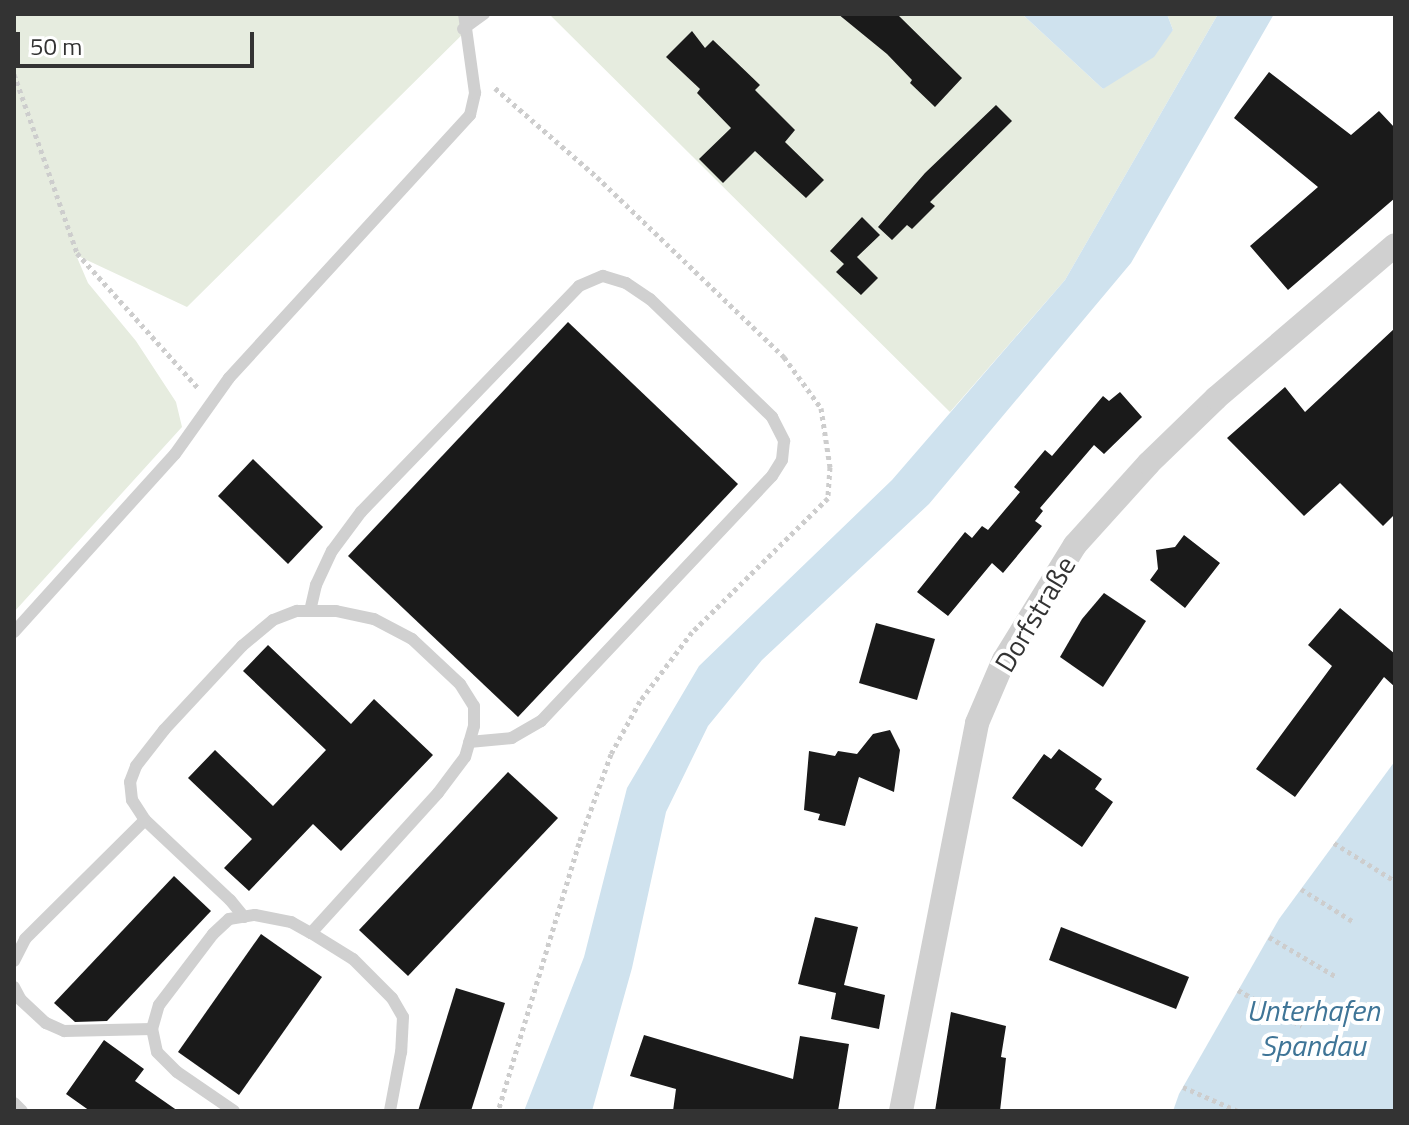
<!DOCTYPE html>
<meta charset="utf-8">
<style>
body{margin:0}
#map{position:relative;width:1409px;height:1125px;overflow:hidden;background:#fff;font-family:"Titillium Web",sans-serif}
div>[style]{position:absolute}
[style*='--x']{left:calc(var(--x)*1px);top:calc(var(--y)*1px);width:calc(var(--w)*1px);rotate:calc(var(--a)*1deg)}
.green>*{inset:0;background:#e6ecdf}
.water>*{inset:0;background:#cfe2ee}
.building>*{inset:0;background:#1a1a1a}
.path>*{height:5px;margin-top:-2.5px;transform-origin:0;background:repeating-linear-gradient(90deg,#cdcdcd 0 4px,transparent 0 8px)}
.service>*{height:12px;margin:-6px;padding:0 6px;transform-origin:6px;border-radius:6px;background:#d0d0d0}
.minor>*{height:24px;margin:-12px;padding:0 12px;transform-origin:12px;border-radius:12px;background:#d0d0d0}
span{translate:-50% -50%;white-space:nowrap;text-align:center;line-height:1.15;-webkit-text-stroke:8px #fff;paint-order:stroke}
.street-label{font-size:28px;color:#333}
.water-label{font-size:30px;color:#3f7597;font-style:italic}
.frame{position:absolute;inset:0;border:16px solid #333;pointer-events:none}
.scale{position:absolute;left:16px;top:32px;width:238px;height:36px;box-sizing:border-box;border:4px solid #333;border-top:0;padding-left:10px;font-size:24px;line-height:28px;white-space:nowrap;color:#333;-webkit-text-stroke:6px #fff;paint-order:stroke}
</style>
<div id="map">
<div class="green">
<div style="clip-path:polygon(14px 14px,483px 14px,187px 307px,76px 255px,88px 283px,136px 341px,176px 402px,182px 427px,14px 612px)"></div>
<div style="clip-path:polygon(549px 14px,1022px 14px,1103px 89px,1173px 30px,1167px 14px,1218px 14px,1065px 280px,950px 412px)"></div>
</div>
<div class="water">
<div style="clip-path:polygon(1022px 14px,1167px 14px,1173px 30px,1154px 57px,1103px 89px)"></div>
<div style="clip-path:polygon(1218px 14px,1274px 14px,1131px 263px,929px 504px,762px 660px,708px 726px,666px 812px,632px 968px,592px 1111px,524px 1111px,584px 957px,627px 788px,699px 666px,892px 480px,1065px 280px)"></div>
<div style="clip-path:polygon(1395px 761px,1395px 1111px,1173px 1111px,1179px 1094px,1279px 919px)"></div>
</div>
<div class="building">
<div style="clip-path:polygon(838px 14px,897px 14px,962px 78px,935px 107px,910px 83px,912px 80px,887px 54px)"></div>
<div style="clip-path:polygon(692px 31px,705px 48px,713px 40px,734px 60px,760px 85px,755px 90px,795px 130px,785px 142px,824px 180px,806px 198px,755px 151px,723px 183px,699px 159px,731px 128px,697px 93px,700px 89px,666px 57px)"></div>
<div style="clip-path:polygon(1269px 72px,1351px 135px,1379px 111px,1395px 128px,1395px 198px,1288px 290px,1250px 246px,1318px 187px,1234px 118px)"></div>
<div style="clip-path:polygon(996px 105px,1012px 121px,930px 202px,935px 206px,912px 229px,907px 225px,892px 240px,878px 227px,925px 173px)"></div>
<div style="clip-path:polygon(862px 217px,880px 235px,857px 257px,878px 278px,861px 295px,836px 272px,844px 264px,830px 251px)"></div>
<div style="clip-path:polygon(568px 322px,738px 484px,518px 717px,348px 556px)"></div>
<div style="clip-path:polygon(1395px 328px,1395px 514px,1383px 526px,1340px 483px,1304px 516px,1227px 438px,1285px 387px,1305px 412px)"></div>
<div style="clip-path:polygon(1120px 392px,1142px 417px,1104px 454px,1094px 445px,1040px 508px,1043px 511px,1035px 521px,1042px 526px,1003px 573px,992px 563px,948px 616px,917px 592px,965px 532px,972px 538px,982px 526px,988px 530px,1020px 492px,1014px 487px,1045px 450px,1052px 456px,1103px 396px,1109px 401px)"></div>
<div style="clip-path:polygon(253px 459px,323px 527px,288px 564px,218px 496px)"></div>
<div style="clip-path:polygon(1184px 535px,1220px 563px,1185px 608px,1150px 580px,1158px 569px,1156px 550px,1175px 547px)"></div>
<div style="clip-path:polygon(1104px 593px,1146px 621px,1103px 687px,1060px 657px,1082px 619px)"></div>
<div style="clip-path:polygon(1340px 608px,1395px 654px,1395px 687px,1384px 677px,1295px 797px,1256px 769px,1332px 666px,1308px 645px)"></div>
<div style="clip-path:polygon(876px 623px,935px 639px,917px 700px,859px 683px)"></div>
<div style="clip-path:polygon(268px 645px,351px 724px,374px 699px,433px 755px,341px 851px,313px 824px,249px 891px,224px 868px,252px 839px,188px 778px,215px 750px,273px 806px,326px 750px,243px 671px)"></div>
<div style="clip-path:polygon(890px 730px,900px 750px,894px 792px,859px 777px,845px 826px,818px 820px,820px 814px,804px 810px,809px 751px,835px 756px,838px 751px,857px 754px,873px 734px)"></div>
<div style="clip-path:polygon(1059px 749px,1102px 779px,1095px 789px,1113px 802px,1082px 847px,1012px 798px,1044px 754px,1051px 759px)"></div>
<div style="clip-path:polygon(508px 772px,558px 818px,408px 976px,359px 930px)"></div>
<div style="clip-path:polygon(174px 876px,211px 911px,107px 1021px,75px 1022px,54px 1003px)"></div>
<div style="clip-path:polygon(815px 917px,858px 927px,844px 985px,885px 995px,879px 1029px,831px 1019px,836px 993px,798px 984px)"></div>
<div style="clip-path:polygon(1061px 927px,1189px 977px,1176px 1009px,1049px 960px)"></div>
<div style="clip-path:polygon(261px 934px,322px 977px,239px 1095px,178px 1052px)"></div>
<div style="clip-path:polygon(456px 988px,505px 1003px,471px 1111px,418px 1111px)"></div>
<div style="clip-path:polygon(951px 1012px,1006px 1026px,1001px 1057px,1006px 1058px,1000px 1111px,935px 1111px)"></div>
<div style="clip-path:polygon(644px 1035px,793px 1079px,800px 1036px,849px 1044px,838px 1111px,673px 1111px,676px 1089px,630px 1076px)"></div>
<div style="clip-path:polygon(104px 1040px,144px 1069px,135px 1081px,178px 1111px,90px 1111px,66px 1094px)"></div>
</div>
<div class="path">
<div style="--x:14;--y:74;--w:190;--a:70.6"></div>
<div style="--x:77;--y:253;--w:181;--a:48.1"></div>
<div style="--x:495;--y:88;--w:135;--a:41.1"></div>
<div style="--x:597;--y:177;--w:260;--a:43.9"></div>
<div style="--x:784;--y:357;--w:63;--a:54"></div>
<div style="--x:821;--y:408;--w:60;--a:81.3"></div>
<div style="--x:830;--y:467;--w:31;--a:94"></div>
<div style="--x:828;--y:498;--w:191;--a:135.4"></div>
<div style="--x:692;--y:632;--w:86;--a:127"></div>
<div style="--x:640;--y:701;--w:60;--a:118.7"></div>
<div style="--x:611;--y:754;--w:95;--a:109.8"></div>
<div style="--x:579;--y:843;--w:280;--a:106.8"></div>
<div style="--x:1334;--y:843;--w:72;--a:31.9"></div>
<div style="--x:1301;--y:889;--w:62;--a:31.9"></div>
<div style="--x:1269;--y:937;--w:77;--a:30.6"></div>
<div style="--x:1238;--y:990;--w:73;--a:29.4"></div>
<div style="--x:1183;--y:1087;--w:60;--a:23.6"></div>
</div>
<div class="service">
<div style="--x:463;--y:29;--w:26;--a:-36"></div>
<div style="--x:310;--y:611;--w:27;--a:-77"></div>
<div style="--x:316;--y:585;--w:38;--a:-65"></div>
<div style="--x:332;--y:551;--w:49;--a:-53.4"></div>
<div style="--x:361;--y:512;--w:314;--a:-46"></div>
<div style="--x:579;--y:286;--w:26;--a:-23"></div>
<div style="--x:603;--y:276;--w:24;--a:17"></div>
<div style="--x:626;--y:283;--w:29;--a:34"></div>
<div style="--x:650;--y:299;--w:170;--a:44"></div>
<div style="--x:772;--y:417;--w:27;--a:63"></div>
<div style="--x:784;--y:441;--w:19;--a:96"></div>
<div style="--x:782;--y:460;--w:19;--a:122"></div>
<div style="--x:772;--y:476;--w:337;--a:133.3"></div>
<div style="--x:541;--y:721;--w:34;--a:150"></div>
<div style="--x:512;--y:738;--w:43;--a:174.7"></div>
<div style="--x:14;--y:632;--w:240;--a:-47.9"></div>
<div style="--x:175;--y:454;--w:93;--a:-54.6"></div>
<div style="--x:229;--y:378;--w:357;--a:-47.5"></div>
<div style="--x:470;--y:115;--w:23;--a:-77"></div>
<div style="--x:475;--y:93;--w:80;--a:-97.9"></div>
<div style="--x:244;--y:917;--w:22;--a:-129"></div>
<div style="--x:230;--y:900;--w:117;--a:-136.7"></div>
<div style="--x:145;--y:820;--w:24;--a:-123"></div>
<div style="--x:132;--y:800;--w:18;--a:-96"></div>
<div style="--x:130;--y:782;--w:17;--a:-69"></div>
<div style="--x:136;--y:766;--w:46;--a:-52.1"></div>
<div style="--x:164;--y:730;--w:115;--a:-47.1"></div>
<div style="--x:242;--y:646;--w:40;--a:-40"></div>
<div style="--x:273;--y:620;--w:26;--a:-21"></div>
<div style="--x:297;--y:611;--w:39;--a:0"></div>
<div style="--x:336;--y:611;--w:39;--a:12"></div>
<div style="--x:374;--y:619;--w:43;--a:27.8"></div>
<div style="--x:412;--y:639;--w:66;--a:43.2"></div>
<div style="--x:460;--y:684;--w:26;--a:58"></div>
<div style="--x:474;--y:706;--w:20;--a:90"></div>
<div style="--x:474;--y:726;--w:32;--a:106"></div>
<div style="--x:465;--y:757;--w:45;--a:126.9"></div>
<div style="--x:438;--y:793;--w:189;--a:132.2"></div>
<div style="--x:14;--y:961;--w:25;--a:-63"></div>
<div style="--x:25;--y:939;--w:169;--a:-44.8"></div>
<div style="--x:14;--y:987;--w:15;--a:62"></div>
<div style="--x:21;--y:1000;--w:34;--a:43"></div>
<div style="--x:46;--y:1023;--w:20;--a:24"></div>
<div style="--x:64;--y:1031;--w:88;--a:-1.3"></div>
<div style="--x:14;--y:1103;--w:11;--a:45"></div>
<div style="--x:234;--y:1111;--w:69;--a:-145.6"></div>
<div style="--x:177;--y:1072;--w:28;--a:-135"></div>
<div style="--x:157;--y:1052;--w:24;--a:-102"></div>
<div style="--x:152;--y:1029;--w:25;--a:-74"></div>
<div style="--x:159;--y:1005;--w:89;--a:-52.7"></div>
<div style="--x:213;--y:934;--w:22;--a:-43"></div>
<div style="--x:229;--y:919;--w:26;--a:-9"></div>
<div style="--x:255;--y:915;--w:37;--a:11"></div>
<div style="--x:291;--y:922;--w:23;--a:29"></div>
<div style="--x:311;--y:933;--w:49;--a:31.8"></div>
<div style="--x:353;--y:959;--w:55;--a:45"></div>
<div style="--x:392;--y:998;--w:22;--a:60"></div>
<div style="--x:403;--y:1017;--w:35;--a:93"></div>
<div style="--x:401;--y:1052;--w:60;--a:100.6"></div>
</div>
<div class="minor">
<div style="--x:901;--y:1111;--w:395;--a:-78.9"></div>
<div style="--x:977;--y:723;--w:69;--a:-66.8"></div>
<div style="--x:1004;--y:660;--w:135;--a:-58.3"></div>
<div style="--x:1075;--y:545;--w:110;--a:-47.9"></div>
<div style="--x:1149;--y:463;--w:93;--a:-44.1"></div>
<div style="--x:1216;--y:398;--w:235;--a:-40.5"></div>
</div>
<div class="street-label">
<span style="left:1035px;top:614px;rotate:-59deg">Dorfstraße</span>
</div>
<div class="water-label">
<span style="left:1313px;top:1027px">Unterhafen<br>Spandau</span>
</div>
<div class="frame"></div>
<div class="scale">50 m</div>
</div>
